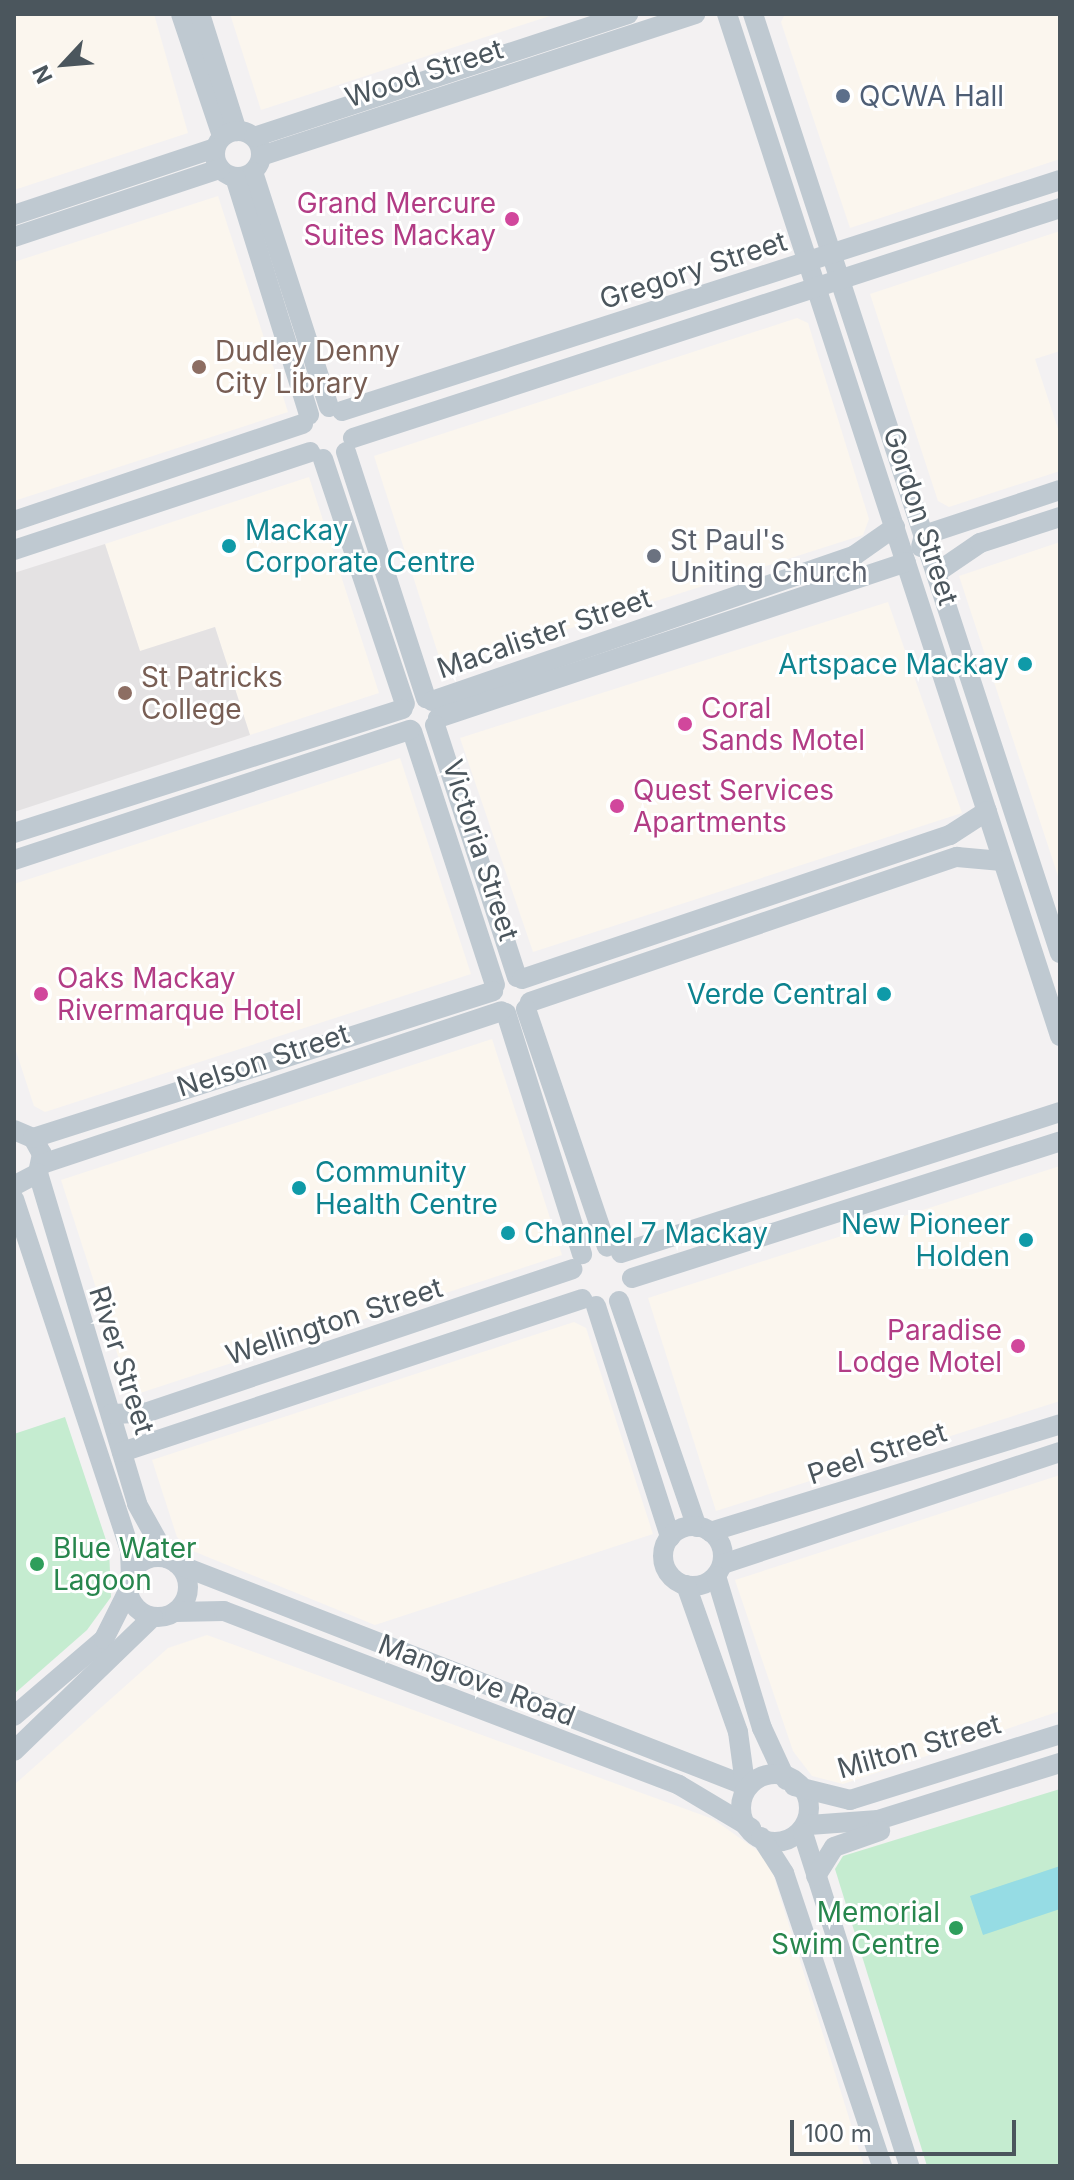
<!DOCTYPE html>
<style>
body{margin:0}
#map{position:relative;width:1074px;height:2180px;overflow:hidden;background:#f3f1f2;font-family:Inter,sans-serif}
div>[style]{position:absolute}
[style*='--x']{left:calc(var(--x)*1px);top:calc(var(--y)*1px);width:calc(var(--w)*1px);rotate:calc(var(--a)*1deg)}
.commercial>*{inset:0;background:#fbf6ee}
.education>*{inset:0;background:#e4e2e3}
.green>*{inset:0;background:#c5ecd0}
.water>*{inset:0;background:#96dce4}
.secondary>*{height:20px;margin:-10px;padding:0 10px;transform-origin:10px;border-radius:10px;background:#bfc9d1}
.secondary>.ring{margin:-10px;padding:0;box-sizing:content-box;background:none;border:20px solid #bfc9d1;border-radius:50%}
.dots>*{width:22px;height:22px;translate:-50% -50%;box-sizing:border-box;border:4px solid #fff;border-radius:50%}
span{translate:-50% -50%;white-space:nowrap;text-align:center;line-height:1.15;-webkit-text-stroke:6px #fff;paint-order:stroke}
.street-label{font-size:28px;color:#4b565d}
.service-label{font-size:28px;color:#4e5e75}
.left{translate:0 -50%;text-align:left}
.hotel-label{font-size:28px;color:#b23c85}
.right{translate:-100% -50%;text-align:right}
.education-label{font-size:28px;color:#785e54}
.culture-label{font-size:28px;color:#0d838f}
.worship-label{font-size:28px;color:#5b616d}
.leisure-label{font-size:28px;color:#27864d}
.frame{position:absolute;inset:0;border:16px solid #4b565d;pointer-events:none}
.north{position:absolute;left:24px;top:24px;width:80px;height:80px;-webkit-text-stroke:6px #fff;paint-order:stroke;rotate:244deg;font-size:22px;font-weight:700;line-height:32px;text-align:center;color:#4b565d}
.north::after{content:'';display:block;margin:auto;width:28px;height:36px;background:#4b565d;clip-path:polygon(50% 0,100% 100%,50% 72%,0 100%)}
.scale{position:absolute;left:790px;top:2120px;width:226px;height:36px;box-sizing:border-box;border:4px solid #4b565d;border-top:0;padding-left:10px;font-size:24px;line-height:28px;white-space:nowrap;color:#4b565d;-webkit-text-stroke:6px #fff;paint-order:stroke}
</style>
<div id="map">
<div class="commercial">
<div style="clip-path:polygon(14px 14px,154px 14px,188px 133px,14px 190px)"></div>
<div style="clip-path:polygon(230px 14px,556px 14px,261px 110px)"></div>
<div style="clip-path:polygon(785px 14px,1060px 14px,1060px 159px,850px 228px,781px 22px)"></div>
<div style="clip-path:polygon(218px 196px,288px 412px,14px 501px,14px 262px)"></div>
<div style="clip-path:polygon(1060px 231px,1060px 351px,1035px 359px,1060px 435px,1060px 471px,949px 507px,938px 501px,870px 294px)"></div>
<div style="clip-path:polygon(797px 318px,808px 323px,869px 519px,863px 535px,443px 669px,374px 456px)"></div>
<div style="clip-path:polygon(309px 477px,379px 693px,250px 735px,215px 627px,140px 652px,105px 544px)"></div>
<div style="clip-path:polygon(1060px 542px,1060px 882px,959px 576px)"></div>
<div style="clip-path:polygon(888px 602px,962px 813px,533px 952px,460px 738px)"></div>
<div style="clip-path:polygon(400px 758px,471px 974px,45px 1112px,34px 1106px,14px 1045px,14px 884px)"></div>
<div style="clip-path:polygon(492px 1039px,562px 1255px,131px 1396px,61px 1180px)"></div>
<div style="clip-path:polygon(1060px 1166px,1060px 1401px,716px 1511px,648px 1298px)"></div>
<div style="clip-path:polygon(574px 1322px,586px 1328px,653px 1534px,375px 1625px,188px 1549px,177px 1537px,152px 1460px)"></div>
<div style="clip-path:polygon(1060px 1475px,1060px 1711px,843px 1784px,812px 1776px,793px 1751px,735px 1580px)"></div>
<div style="clip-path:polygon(207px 1635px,713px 1819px,768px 1858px,864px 2166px,14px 2166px,14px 1785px,168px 1648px)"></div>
</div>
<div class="education">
<div style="clip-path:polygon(105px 544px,140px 651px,215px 627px,250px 735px,14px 812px,14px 573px)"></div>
</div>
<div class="green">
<div style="clip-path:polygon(65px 1417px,109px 1549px,111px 1597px,87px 1630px,14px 1694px,14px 1434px)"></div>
<div style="clip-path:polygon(1060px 1789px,1060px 2166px,927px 2166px,835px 1869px,843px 1856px)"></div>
</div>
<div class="water">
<div style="clip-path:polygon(1060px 1866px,1060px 1909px,983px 1935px,970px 1896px)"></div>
</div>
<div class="secondary">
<div style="--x:181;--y:14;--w:129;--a:71.4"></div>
<div style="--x:200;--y:14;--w:123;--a:72.5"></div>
<div style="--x:727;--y:14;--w:1075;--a:71.95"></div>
<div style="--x:753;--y:14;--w:988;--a:71.9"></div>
<div class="ring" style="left:215px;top:131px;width:26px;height:26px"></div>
<div style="--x:254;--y:137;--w:394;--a:-18.2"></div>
<div style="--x:261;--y:156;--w:457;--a:-18.1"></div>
<div style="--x:253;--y:172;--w:247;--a:72.1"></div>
<div style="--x:235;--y:177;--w:249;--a:72.7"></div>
<div style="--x:14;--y:215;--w:212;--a:-18.4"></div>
<div style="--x:14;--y:237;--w:217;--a:-18.3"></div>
<div style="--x:342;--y:411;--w:754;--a:-17.83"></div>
<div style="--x:353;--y:438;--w:743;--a:-18.02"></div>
<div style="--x:346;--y:452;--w:259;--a:72"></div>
<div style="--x:323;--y:459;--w:258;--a:71.5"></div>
<div style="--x:14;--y:521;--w:305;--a:-18.6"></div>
<div style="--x:921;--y:547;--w:12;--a:-76"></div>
<div style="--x:924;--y:535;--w:143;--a:-18.3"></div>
<div style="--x:14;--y:550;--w:312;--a:-18.3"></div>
<div style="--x:936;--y:573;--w:53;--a:-34.3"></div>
<div style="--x:980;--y:543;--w:84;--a:-18"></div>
<div style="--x:432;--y:701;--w:447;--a:-19"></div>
<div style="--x:855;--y:555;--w:49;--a:-35"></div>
<div style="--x:438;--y:718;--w:493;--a:-18.4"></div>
<div style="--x:435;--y:725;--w:265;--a:72"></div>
<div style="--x:412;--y:731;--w:267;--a:71.9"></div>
<div style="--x:14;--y:833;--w:408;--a:-17.7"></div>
<div style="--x:14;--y:860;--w:417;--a:-18.2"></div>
<div style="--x:522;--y:979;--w:452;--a:-18.6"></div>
<div style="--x:950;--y:835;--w:44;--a:-33"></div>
<div style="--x:530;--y:1002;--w:451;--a:-18.8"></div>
<div style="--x:957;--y:857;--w:45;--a:5.1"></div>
<div style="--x:526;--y:1009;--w:251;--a:71.2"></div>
<div style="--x:506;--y:1013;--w:253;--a:72.5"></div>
<div style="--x:14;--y:1130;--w:21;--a:23"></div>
<div style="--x:33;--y:1138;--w:18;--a:61"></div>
<div style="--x:42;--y:1154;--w:19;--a:102"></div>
<div style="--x:38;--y:1173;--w:27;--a:152"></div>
<div style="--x:33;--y:1138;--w:483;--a:-17.7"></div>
<div style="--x:42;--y:1164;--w:484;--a:-18.4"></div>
<div style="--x:38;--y:1173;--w:345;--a:73.3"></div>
<div style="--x:137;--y:1504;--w:62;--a:60.9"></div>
<div style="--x:14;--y:1199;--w:370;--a:71.7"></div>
<div style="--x:130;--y:1550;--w:24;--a:88"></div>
<div style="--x:621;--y:1253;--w:461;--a:-17.8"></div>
<div style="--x:632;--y:1278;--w:449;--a:-17.7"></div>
<div style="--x:619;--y:1301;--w:239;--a:71"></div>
<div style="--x:596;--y:1306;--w:243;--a:72.2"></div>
<div style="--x:111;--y:1414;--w:34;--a:-2"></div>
<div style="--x:145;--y:1413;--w:451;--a:-18.6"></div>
<div style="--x:122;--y:1452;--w:485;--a:-18.4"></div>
<div class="ring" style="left:663px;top:1526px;width:40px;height:40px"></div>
<div style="--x:710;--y:1532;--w:366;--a:-17.1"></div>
<div class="ring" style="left:128px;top:1557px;width:40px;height:40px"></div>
<div style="--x:177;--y:1564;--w:609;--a:21.29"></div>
<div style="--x:723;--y:1564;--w:355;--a:-18.4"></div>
<div style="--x:716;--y:1576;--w:159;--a:73.2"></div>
<div style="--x:762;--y:1728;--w:57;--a:65.2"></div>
<div style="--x:686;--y:1585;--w:156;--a:70.5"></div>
<div style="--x:738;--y:1732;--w:52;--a:82.3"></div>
<div style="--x:175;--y:1612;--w:49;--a:-1.2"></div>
<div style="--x:224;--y:1611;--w:487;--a:20.9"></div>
<div style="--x:679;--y:1785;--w:84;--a:30.8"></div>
<div style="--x:14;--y:1716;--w:118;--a:-40.5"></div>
<div style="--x:104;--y:1639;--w:54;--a:-63.4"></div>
<div style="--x:14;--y:1751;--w:193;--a:-44"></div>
<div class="ring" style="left:741px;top:1774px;width:48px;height:48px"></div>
<div style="--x:794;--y:1786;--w:58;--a:14"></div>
<div style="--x:850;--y:1800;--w:220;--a:-17.4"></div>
<div style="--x:809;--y:1825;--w:69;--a:-4.1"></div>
<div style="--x:878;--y:1820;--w:191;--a:-17.4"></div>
<div style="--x:803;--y:1833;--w:349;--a:72.3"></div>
<div style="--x:761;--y:1837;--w:43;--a:57.4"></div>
<div style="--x:784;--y:1873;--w:309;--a:71.5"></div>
<div style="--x:816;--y:1876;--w:34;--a:-58"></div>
<div style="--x:834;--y:1847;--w:49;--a:-19.2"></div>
</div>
<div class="dots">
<div style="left:843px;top:96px;background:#5c6f8a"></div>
<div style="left:512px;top:219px;background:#d1479c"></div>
<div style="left:199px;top:367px;background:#8d6e63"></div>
<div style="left:229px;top:546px;background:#0f9aa8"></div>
<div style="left:654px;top:556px;background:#6b7280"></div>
<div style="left:1025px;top:664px;background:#0f9aa8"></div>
<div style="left:125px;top:693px;background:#8d6e63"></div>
<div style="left:685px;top:724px;background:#d1479c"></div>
<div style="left:617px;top:806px;background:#d1479c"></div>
<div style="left:41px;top:994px;background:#d1479c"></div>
<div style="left:884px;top:994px;background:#0f9aa8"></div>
<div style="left:299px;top:1188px;background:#0f9aa8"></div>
<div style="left:508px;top:1233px;background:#0f9aa8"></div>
<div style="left:1026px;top:1240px;background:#0f9aa8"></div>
<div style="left:1018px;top:1346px;background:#d1479c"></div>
<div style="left:37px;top:1564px;background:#2e9e5b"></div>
<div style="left:956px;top:1928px;background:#2e9e5b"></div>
</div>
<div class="street-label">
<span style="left:424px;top:73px;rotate:-18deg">Wood Street</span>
<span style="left:693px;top:270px;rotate:-18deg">Gregory Street</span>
<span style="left:921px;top:516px;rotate:72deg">Gordon Street</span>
<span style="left:544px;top:633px;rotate:-19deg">Macalister Street</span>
<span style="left:481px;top:850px;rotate:72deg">Victoria Street</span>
<span style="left:263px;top:1060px;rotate:-18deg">Nelson Street</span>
<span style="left:334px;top:1321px;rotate:-18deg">Wellington Street</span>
<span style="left:122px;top:1360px;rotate:72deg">River Street</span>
<span style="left:877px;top:1453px;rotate:-18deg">Peel Street</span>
<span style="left:477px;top:1680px;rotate:21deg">Mangrove Road</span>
<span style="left:919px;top:1746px;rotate:-16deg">Milton Street</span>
</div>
<div class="service-label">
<span class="left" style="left:859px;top:96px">QCWA Hall</span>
</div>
<div class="hotel-label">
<span class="right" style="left:496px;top:219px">Grand Mercure<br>Suites Mackay</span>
<span class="left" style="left:701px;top:724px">Coral<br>Sands Motel</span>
<span class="left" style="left:633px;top:806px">Quest Services<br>Apartments</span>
<span class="left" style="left:57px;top:994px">Oaks Mackay<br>Rivermarque Hotel</span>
<span class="right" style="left:1002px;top:1346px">Paradise<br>Lodge Motel</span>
</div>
<div class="education-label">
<span class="left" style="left:215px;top:367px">Dudley Denny<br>City Library</span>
<span class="left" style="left:141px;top:693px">St Patricks<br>College</span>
</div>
<div class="culture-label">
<span class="left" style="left:245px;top:546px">Mackay<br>Corporate Centre</span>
<span class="right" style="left:1009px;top:664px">Artspace Mackay</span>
<span class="right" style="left:868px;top:994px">Verde Central</span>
<span class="left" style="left:315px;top:1188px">Community<br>Health Centre</span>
<span class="right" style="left:1010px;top:1240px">New Pioneer<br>Holden</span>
<span class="left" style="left:524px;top:1233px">Channel 7 Mackay</span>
</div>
<div class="worship-label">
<span class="left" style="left:670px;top:556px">St Paul's<br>Uniting Church</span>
</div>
<div class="leisure-label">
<span class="left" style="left:53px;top:1564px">Blue Water<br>Lagoon</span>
<span class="right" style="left:940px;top:1928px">Memorial<br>Swim Centre</span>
</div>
<div class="frame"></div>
<div class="north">N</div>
<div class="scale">100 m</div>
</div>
